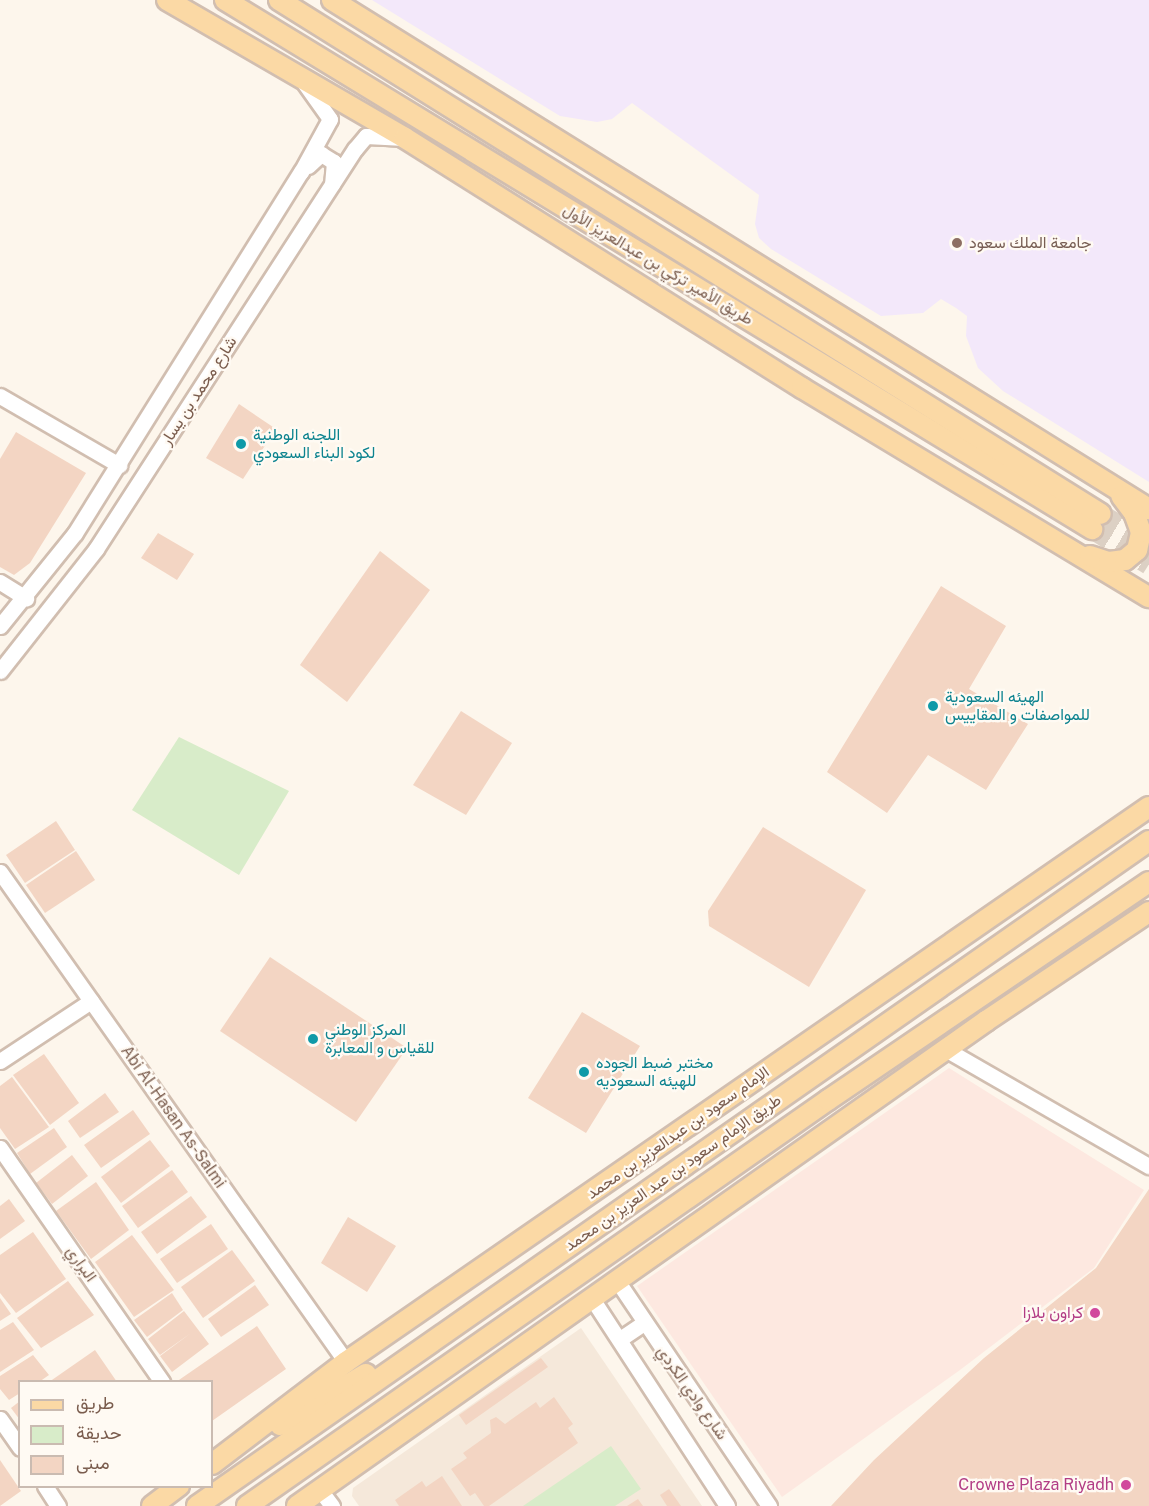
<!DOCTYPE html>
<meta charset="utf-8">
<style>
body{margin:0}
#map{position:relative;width:1149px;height:1506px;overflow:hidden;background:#fdf6ec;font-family:"Public Sans",Vazirmatn,sans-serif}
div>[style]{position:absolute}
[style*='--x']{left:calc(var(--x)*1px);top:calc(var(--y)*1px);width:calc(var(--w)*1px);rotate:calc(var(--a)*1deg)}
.residential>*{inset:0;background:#f5e8da}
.commercial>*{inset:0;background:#fde8e0}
.education>*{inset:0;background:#f3e8fa}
.green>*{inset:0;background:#d8ecc9}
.building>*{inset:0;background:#f3d5c3}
.major-tunnel>*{height:20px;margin-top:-10px;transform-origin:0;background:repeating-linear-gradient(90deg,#dcd0c4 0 20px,transparent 0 30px)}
.roads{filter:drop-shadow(2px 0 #d1beb0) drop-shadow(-2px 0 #d1beb0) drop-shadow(0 2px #d1beb0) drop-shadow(0 -2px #d1beb0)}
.minor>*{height:15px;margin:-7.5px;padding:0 7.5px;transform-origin:7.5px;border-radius:7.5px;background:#fff}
.major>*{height:20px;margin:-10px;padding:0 10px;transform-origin:10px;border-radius:10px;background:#fbd9a5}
.dots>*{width:16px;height:16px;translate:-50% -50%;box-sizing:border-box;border:3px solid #fffaf3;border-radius:50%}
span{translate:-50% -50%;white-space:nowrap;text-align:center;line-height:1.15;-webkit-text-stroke:4.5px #fffaf3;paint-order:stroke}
.education-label{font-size:16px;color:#785e54}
.left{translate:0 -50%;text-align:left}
.street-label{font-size:16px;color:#7a5c4d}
.culture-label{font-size:16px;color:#0d838f}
.hotel-label{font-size:16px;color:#b23c85}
.right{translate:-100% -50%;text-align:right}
.legend{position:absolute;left:18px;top:1380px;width:195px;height:108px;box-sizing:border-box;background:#fffaf3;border:2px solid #cabbb1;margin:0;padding:8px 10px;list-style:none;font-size:18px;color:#7a5c4d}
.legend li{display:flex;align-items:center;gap:12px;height:30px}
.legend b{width:30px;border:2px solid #cabbb1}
</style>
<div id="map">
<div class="residential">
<div style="clip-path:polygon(581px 1328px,702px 1506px,359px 1506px,352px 1496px,353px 1488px)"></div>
</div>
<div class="commercial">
<div style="clip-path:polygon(949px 1068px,1144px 1190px,1094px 1268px,960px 1370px,782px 1497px,637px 1286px)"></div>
</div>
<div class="education">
<div style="clip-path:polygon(372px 0,1149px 0,1149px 482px,1003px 391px,978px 368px,966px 336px,967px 316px,956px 308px,941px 299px,923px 313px,881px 316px,771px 249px,759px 238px,755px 224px,759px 195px,632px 103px,612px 119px,597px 122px,560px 116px)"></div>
</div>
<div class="green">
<div style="clip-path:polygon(179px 737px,289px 791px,239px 875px,132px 810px)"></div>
<div style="clip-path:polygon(611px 1446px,641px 1489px,615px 1506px,523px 1506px)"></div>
</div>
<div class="building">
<div style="clip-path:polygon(239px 404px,276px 429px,243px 479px,206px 458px)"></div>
<div style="clip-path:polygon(16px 432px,86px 473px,30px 563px,14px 575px,0 567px,0 459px)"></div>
<div style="clip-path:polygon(158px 533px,194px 554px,177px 580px,141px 558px)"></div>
<div style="clip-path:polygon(380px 551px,430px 590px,347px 702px,300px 665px)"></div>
<div style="clip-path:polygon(941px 586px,1006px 626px,969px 689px,1028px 724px,986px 790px,928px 755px,887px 813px,827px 772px)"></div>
<div style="clip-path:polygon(461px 711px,512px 743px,466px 815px,413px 785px)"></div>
<div style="clip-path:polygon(56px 821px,75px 850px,25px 883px,6px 855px)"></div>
<div style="clip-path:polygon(763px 827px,866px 890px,809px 987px,709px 926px,708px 911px)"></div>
<div style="clip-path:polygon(76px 851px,95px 880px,45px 913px,26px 885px)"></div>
<div style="clip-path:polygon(270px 957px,407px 1048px,356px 1122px,220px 1031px)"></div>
<div style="clip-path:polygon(582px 1012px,640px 1046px,586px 1133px,528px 1098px)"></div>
<div style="clip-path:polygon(44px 1054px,79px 1103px,50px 1125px,13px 1075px)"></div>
<div style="clip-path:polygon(12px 1077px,49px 1127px,15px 1149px,0 1128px,0 1086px)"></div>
<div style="clip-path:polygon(105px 1093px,119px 1112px,80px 1138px,68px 1121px)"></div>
<div style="clip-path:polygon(133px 1110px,150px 1134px,101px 1168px,84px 1145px)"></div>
<div style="clip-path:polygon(54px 1128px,67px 1147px,30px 1174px,17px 1153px)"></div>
<div style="clip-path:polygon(150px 1140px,170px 1166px,121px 1203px,101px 1177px)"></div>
<div style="clip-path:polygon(72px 1155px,88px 1176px,52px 1204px,36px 1183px)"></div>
<div style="clip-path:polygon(172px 1170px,188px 1192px,138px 1228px,122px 1206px)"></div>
<div style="clip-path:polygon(96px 1182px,129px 1230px,91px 1259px,56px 1211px)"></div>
<div style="clip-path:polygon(1149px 1189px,1149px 1506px,831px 1506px,874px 1460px,984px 1358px,1096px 1268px)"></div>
<div style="clip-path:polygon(191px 1196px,207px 1217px,157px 1254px,141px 1232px)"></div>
<div style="clip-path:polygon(9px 1199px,25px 1221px,0 1239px,0 1206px)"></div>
<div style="clip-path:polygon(348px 1217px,396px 1246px,367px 1292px,321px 1263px)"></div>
<div style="clip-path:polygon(211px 1224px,228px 1249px,177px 1283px,160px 1259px)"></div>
<div style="clip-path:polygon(33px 1232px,66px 1279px,16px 1313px,0 1293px,0 1255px)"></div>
<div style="clip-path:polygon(132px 1235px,174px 1290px,134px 1317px,95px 1262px)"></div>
<div style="clip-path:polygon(232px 1250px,255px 1281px,203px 1318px,181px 1287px)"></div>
<div style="clip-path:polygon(68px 1281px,94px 1315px,41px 1348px,17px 1318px)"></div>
<div style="clip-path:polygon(255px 1285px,269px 1305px,221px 1337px,208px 1319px)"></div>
<div style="clip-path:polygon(172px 1293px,183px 1310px,147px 1337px,134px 1320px)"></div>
<div style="clip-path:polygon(0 1298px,11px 1314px,0 1321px)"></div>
<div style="clip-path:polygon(184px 1311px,209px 1344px,172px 1372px,160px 1356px,191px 1333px,160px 1355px,148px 1339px)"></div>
<div style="clip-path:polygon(13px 1322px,34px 1350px,0 1372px,0 1330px)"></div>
<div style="clip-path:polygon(257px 1326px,286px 1369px,212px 1421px,212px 1382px,176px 1382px)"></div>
<div style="clip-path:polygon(95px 1350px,117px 1382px,49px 1382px)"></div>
<div style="clip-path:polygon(33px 1355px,49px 1375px,39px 1382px,20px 1382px,20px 1393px,9px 1400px,0 1389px,0 1376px)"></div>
<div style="clip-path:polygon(541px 1358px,548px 1367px,466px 1425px,459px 1415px)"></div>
<div style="clip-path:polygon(554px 1397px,573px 1424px,568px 1428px,578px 1443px,489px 1506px,484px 1506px,475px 1493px,470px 1496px,451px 1469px,467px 1458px,463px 1453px,491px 1433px,490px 1420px,496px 1417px,505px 1424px,536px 1402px,540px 1408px)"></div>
<div style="clip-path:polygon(20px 1401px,20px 1420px,11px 1408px)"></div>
<div style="clip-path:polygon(0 1460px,21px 1491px,0 1506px)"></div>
<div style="clip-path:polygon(442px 1476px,462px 1506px,399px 1506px,395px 1500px,422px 1481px,426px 1487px)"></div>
<div style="clip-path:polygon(669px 1489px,681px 1506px,667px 1506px,660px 1495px)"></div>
<div style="clip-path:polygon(638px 1499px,643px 1506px,627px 1506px)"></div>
</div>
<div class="major-tunnel">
<div style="--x:1101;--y:514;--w:57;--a:32"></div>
<div style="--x:1092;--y:529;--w:67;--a:32.3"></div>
</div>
<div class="roads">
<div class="minor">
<div style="--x:308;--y:166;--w:18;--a:-43"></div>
<div style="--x:321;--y:154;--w:15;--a:32"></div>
<div style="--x:334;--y:162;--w:22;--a:95"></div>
<div style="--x:0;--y:396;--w:138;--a:30.1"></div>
<div style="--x:0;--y:582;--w:31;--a:32"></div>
<div style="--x:0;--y:626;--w:119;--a:-51.1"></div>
<div style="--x:75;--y:533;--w:426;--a:-58"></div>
<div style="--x:301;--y:172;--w:60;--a:-61.3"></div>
<div style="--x:330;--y:119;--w:43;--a:-125.5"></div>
<div style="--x:0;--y:671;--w:155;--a:-51.8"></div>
<div style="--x:96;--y:549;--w:477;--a:-57.1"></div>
<div style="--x:355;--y:149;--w:17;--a:-50"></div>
<div style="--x:366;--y:136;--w:38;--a:3"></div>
<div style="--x:0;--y:872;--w:600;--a:54.77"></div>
<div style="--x:947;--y:1050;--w:233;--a:29.9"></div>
<div style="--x:0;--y:1061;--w:109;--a:-33.4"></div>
<div style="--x:0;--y:1148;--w:285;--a:55.3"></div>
<div style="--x:616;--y:1279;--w:274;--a:56"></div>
<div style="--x:591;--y:1297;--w:249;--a:56.9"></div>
<div style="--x:620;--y:1339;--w:29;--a:-34"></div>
<div style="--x:0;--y:1419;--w:35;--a:55"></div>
<div style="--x:45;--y:1486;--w:24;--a:57"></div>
<div style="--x:320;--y:1490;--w:20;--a:53"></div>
</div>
<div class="major">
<div style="--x:167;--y:0;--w:275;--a:30.1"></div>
<div style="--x:405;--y:138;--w:469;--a:32.2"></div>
<div style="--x:802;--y:388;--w:405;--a:31.1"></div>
<div style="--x:225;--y:0;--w:1016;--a:31.39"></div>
<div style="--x:279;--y:0;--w:969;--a:32.02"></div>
<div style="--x:332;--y:0;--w:963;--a:31.92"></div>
<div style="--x:1090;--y:556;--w:20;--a:18"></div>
<div style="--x:1109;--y:562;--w:16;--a:-7"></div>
<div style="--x:1125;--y:560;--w:16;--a:-40"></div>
<div style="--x:1137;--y:550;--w:18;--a:-77"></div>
<div style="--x:1141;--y:532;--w:20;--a:-110"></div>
<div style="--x:1134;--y:513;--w:21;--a:-127"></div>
<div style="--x:280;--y:1425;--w:100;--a:-30.7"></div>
<div style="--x:212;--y:1464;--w:168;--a:-37.3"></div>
<div style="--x:346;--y:1362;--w:976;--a:-34.65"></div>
<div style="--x:152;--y:1506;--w:34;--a:-37"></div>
<div style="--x:197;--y:1506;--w:1161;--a:-34.94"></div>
<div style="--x:247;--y:1506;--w:709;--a:-34.95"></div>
<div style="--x:828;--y:1100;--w:388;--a:-34.2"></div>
<div style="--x:297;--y:1506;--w:843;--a:-35.14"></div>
<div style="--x:986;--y:1021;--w:196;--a:-33.8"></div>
</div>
</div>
<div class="dots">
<div style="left:957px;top:243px;background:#8d6e63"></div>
<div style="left:241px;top:444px;background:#0f9aa8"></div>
<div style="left:933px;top:706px;background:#0f9aa8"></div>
<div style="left:313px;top:1039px;background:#0f9aa8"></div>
<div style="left:584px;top:1072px;background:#0f9aa8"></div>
<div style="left:1095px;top:1313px;background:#d1479c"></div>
<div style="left:1126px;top:1485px;background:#d1479c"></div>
</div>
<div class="education-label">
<span class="left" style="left:969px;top:243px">جامعة الملك سعود</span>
</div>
<div class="street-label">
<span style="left:658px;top:265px;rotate:31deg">طريق الأمير تركي بن عبدالعزيز الأول</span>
<span style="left:199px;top:391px;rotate:-57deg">شارع محمد بن يسار</span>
<span style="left:173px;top:1117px;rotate:55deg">Abi Al-Hasan As-Salmi</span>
<span style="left:678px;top:1133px;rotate:-35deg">الإمام سعود بن عبدالعزيز بن محمد</span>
<span style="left:673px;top:1173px;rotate:-35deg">طريق الإمام سعود بن عبد العزيز بن محمد</span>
<span style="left:81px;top:1264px;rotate:55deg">البراري</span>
<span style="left:692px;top:1393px;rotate:55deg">شارع وادي الكردي</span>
</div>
<div class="culture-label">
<span class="left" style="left:253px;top:444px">اللجنه الوطنية<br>لكود البناء السعودي</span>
<span class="left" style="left:945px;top:706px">الهيئه السعودية<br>للمواصفات و المقاييس</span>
<span class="left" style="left:325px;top:1039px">المركز الوطني<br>للقياس و المعابرة</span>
<span class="left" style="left:596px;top:1072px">مختبر ضبط الجوده<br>للهيئه السعوديه</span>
</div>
<div class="hotel-label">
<span class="right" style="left:1083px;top:1313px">كراون بلازا</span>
<span class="right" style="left:1114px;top:1485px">Crowne Plaza Riyadh</span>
</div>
<ul class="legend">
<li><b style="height:8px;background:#fbd9a5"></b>طريق</li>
<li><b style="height:16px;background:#d8ecc9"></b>حديقة</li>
<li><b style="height:16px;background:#f3d5c3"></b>مبنى</li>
</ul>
</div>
